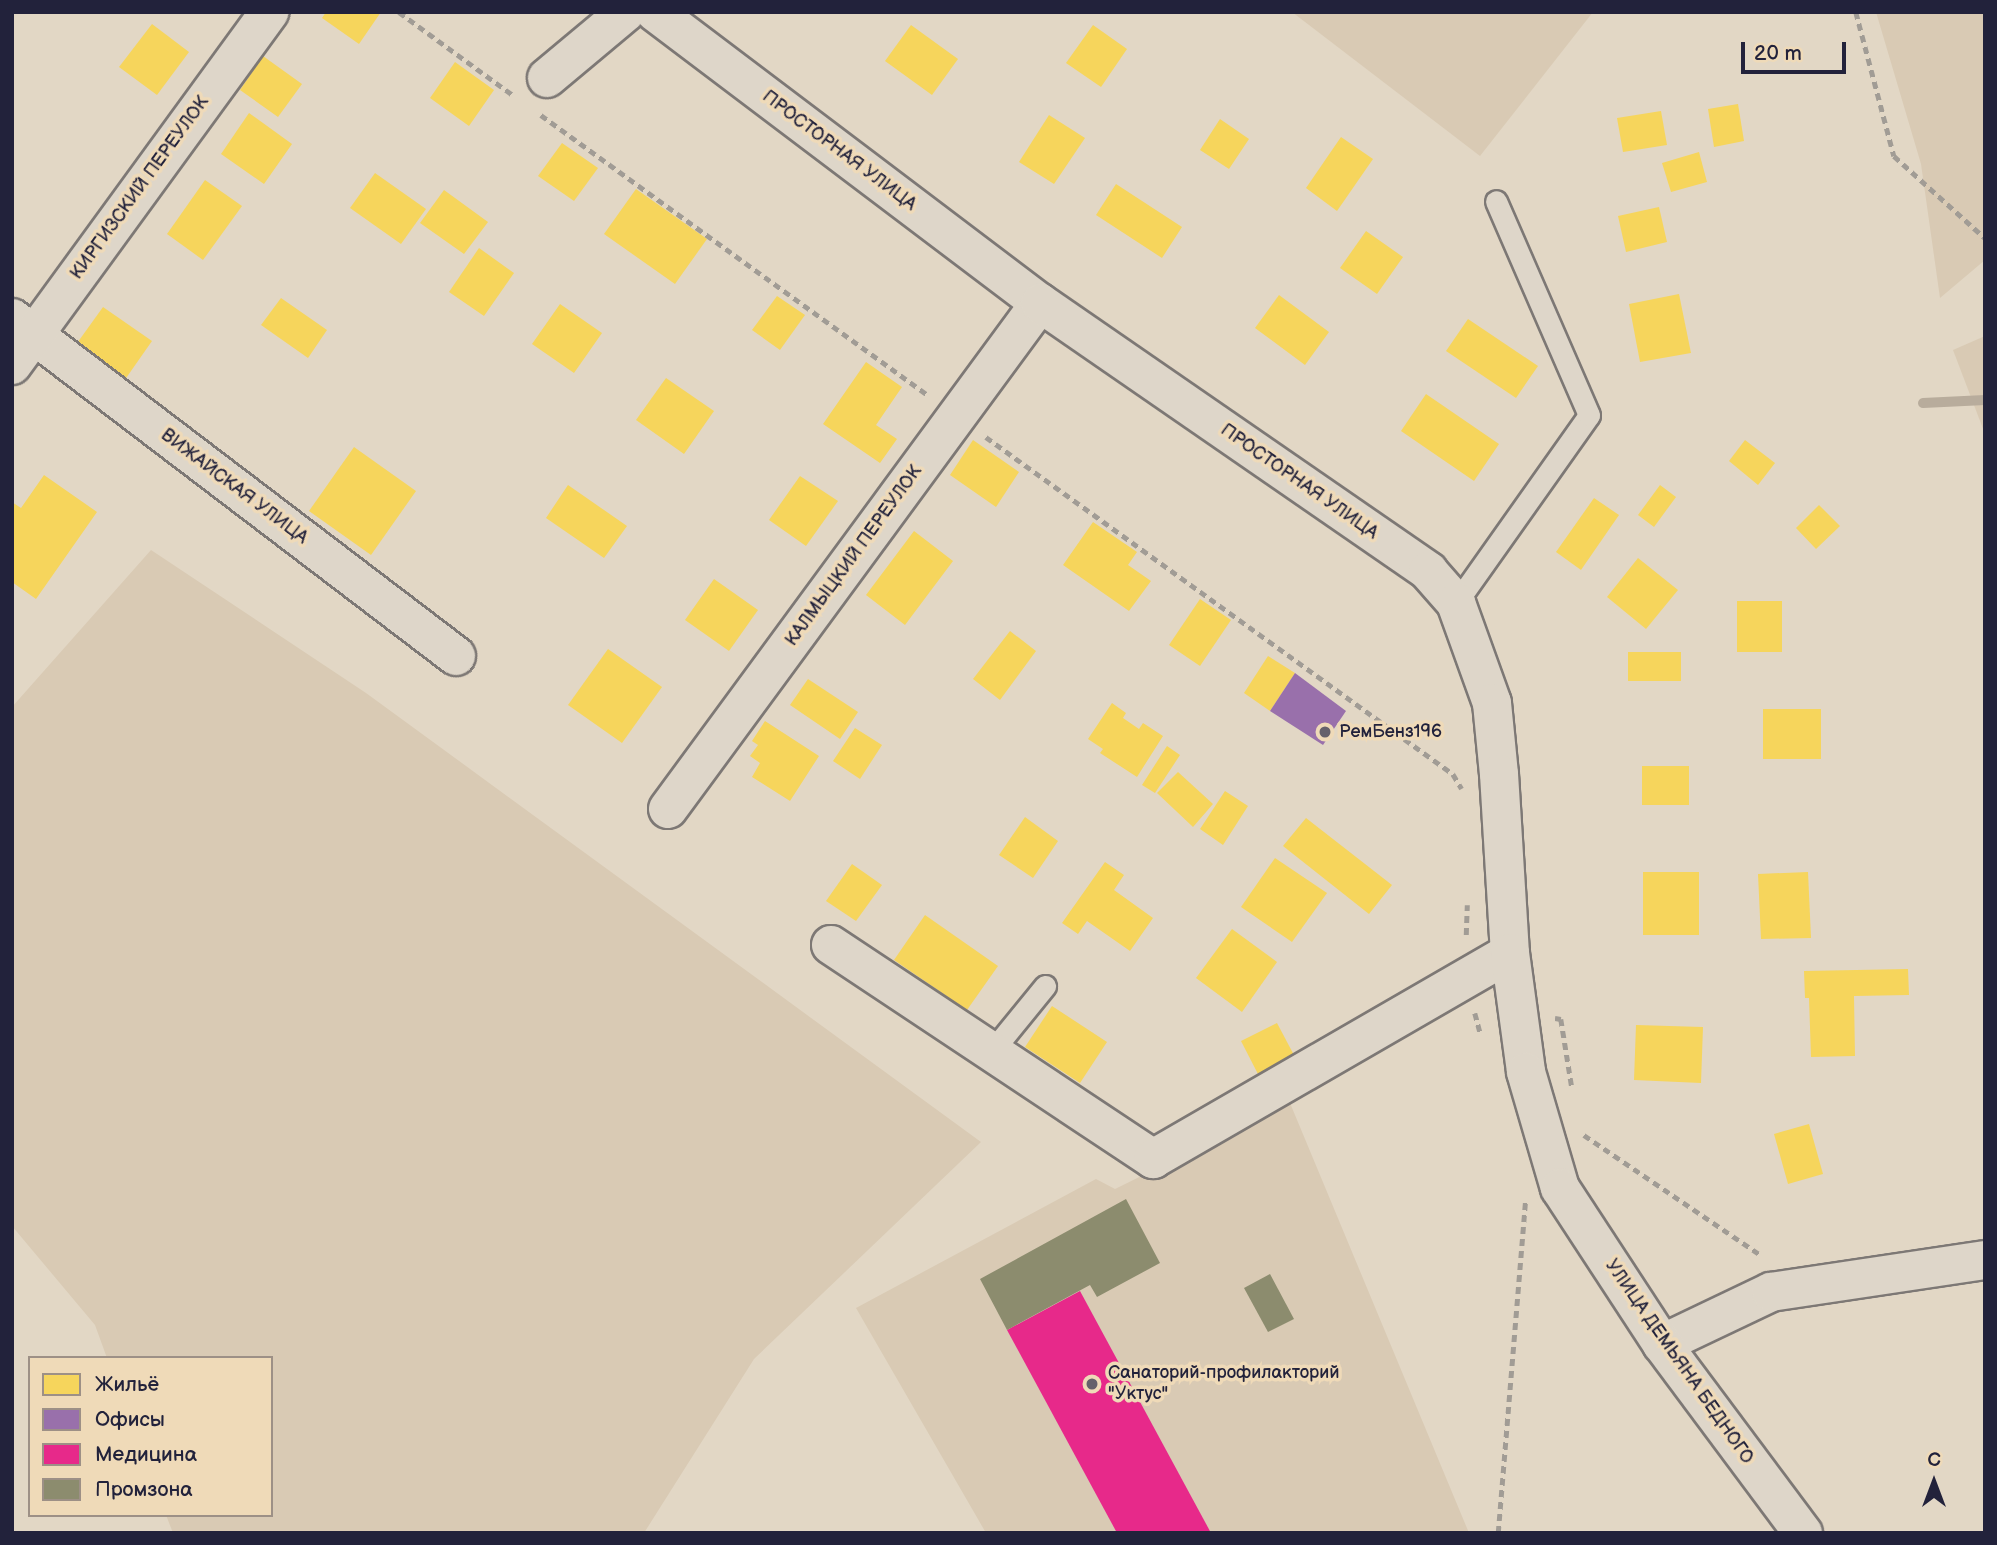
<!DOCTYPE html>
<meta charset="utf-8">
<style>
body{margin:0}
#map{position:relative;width:1997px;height:1545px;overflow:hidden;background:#e2d7c5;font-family:"Balsamiq Sans",sans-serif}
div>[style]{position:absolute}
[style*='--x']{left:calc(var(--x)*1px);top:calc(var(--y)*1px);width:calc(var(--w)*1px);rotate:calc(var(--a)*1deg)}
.built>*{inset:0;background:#d9cab4}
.homes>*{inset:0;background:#f6d55c}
.offices>*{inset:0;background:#9970ab}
.health>*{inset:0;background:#e7298a}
.industry>*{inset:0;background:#8c8c6e}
.stream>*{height:10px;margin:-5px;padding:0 5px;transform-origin:5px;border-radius:5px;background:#b8ac9c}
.path>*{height:4.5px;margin-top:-2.25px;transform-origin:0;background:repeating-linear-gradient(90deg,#a19c95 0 7px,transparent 0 12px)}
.roads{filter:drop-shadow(2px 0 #7d7875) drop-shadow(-2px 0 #7d7875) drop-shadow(0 2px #7d7875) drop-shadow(0 -2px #7d7875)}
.service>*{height:21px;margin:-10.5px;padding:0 10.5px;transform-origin:10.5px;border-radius:10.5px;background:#ded6c9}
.minor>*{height:38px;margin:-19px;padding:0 19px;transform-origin:19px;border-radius:19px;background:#ded6c9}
.tertiary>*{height:38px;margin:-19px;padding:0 19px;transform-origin:19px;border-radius:19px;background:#ded6c9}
.dots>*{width:19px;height:19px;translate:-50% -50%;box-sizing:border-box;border:4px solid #efdab8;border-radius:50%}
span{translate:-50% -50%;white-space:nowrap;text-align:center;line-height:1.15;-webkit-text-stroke:7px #efdab8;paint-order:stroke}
.street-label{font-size:18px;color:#22223b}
.poi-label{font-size:18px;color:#22223b}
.left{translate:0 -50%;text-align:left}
.frame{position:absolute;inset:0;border:14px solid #22223b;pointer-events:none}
.legend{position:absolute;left:28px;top:1356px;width:245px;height:161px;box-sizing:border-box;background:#efdab8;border:2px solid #9d9086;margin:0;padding:9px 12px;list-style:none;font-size:21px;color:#22223b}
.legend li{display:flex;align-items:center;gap:14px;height:35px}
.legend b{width:35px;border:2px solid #9d9086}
.north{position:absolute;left:1899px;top:1447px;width:70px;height:70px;-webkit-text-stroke:5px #efdab8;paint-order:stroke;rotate:0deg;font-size:19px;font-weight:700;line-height:28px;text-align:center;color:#22223b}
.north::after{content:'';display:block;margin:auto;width:24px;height:32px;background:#22223b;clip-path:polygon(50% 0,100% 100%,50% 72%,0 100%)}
.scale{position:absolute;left:1741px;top:42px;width:105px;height:32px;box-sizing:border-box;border:4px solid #22223b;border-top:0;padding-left:9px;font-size:21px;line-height:24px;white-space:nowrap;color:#22223b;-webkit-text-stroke:5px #efdab8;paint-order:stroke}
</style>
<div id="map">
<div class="built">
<div style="clip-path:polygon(1292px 12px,1593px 12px,1480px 156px)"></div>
<div style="clip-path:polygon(1876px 12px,1985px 12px,1985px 260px,1940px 298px,1921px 164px)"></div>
<div style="clip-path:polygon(1985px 336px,1985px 434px,1953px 350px)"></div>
<div style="clip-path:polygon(151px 550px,366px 693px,981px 1142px,754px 1359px,644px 1533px,173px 1533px,166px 1515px,271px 1515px,271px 1358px,107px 1358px,95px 1325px,12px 1226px,12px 707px)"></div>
<div style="clip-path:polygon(1290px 1103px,1469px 1533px,986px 1533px,856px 1308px,1096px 1179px,1115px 1189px)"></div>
</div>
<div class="homes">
<div style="clip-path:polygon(326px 12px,381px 12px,359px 44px,322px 18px)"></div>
<div style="clip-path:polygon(152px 24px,189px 52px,157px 95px,119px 67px)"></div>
<div style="clip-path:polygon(911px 25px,958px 59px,932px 95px,885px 61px)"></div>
<div style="clip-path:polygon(1093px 25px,1127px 49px,1101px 87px,1066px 63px)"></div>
<div style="clip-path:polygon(263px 56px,302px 84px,278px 117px,240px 90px)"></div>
<div style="clip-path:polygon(455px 62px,494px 90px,469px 126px,430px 98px)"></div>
<div style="clip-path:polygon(1738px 104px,1744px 141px,1714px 147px,1708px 109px)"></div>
<div style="clip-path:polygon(1661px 111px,1667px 145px,1623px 152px,1617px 118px)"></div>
<div style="clip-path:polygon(249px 113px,292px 144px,264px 184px,221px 154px)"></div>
<div style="clip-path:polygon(1049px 115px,1085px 138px,1054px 184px,1019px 162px)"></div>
<div style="clip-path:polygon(1220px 119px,1249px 139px,1229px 169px,1200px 150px)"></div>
<div style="clip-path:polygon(1341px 137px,1373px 159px,1337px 211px,1306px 188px)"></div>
<div style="clip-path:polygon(562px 143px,598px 168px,574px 201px,538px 176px)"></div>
<div style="clip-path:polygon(1699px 152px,1707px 182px,1671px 192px,1662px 163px)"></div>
<div style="clip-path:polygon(375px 173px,426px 209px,401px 244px,350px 208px)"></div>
<div style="clip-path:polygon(205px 180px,242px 206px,203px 260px,167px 234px)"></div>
<div style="clip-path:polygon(1116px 184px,1182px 227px,1162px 258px,1096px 215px)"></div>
<div style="clip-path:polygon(636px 189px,707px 239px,675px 284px,604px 234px)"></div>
<div style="clip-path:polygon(444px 190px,488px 222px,464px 254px,420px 223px)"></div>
<div style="clip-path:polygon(1659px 207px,1667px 242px,1626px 252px,1618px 216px)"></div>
<div style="clip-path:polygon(1366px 231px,1403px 257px,1377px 294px,1340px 268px)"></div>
<div style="clip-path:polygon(479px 248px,514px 273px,484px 316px,449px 292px)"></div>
<div style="clip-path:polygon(1679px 294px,1691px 353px,1640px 362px,1629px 304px)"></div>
<div style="clip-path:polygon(1279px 295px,1329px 332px,1305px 365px,1255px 328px)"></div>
<div style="clip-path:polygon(777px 296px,805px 315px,780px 350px,752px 330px)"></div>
<div style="clip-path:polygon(281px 298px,327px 330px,308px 358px,261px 325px)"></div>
<div style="clip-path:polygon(560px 304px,602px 333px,574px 373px,532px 344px)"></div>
<div style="clip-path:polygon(103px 307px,152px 341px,124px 381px,75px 346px)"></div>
<div style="clip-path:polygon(1468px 319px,1538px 366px,1516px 398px,1446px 351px)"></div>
<div style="clip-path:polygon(866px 362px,902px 387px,876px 425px,897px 439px,880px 463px,823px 424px)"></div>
<div style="clip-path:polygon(666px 378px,714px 411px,684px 454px,636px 420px)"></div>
<div style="clip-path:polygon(1426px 394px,1499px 444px,1474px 481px,1401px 431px)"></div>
<div style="clip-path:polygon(973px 440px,1019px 472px,996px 507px,950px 475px)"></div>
<div style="clip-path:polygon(1745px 440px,1775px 463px,1758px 485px,1729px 461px)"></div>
<div style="clip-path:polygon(354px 447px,416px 491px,371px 555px,309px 511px)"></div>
<div style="clip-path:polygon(44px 475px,97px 512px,36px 599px,12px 582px,12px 502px,21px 508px)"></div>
<div style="clip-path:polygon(800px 476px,838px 501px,806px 546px,769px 520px)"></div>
<div style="clip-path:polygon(568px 485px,627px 526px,604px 558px,546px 518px)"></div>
<div style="clip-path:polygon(1660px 485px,1676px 497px,1654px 527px,1638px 515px)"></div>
<div style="clip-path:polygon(1594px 498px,1619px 515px,1581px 570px,1556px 552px)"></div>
<div style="clip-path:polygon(1819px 505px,1840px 526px,1816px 549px,1796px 528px)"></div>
<div style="clip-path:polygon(1093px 522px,1137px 552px,1128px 565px,1151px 581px,1129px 611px,1063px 565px)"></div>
<div style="clip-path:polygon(914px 531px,953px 561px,905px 625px,866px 595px)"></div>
<div style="clip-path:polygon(1638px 558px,1678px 590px,1646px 629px,1607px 597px)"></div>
<div style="clip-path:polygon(714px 579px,758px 610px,729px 651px,685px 620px)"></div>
<div style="clip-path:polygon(1200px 599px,1231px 620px,1200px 666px,1169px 645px)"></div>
<div style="clip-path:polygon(1737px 601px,1782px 601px,1782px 652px,1737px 652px)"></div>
<div style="clip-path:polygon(1010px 631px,1036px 651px,1000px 700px,973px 679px)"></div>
<div style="clip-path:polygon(608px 649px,662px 687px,622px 743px,568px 705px)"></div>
<div style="clip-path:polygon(1628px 652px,1681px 652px,1681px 681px,1628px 681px)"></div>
<div style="clip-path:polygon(1268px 656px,1295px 673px,1270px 711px,1244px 693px)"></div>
<div style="clip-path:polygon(808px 679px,858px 712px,840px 739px,790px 705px)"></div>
<div style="clip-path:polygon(1112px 703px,1126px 713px,1123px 718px,1139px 729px,1143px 723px,1163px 736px,1137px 777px,1100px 753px,1103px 749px,1088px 739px)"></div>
<div style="clip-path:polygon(1763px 709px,1821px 709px,1821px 759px,1763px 759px)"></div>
<div style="clip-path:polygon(765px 721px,819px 756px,790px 801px,752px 777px,760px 763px,750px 756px,758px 745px,752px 741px)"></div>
<div style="clip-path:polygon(855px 728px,882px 745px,860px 779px,833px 761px)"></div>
<div style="clip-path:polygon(1167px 746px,1180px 755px,1155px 793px,1142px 785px)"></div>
<div style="clip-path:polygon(1642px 766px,1689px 766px,1689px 805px,1642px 805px)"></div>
<div style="clip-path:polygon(1178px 772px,1213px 804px,1193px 827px,1157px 793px)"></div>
<div style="clip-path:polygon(1225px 791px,1248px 806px,1223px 845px,1200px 829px)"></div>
<div style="clip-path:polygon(1025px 817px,1058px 841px,1033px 878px,999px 855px)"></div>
<div style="clip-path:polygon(1306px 818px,1392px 885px,1369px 914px,1283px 846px)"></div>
<div style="clip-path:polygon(1275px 858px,1327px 893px,1292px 942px,1241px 907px)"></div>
<div style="clip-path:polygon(1105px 862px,1124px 875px,1114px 890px,1153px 918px,1130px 951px,1087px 921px,1078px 934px,1062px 923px)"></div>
<div style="clip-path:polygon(852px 864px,882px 885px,856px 921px,826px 901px)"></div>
<div style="clip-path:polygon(1643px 872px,1699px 872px,1699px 935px,1643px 935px)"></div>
<div style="clip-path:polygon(1808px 872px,1811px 938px,1761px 939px,1758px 874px)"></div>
<div style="clip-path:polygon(925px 915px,998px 966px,967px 1010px,894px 960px)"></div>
<div style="clip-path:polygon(1232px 929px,1277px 962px,1242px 1012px,1196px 978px)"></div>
<div style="clip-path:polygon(1908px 969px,1909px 995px,1854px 996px,1855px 1056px,1811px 1057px,1809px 998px,1805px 998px,1804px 971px)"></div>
<div style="clip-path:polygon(1052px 1006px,1107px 1042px,1080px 1083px,1025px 1047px)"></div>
<div style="clip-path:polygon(1277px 1023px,1295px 1057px,1259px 1076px,1241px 1041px)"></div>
<div style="clip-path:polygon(1636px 1025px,1703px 1027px,1701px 1083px,1634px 1080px)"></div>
<div style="clip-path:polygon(1809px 1124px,1823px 1174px,1788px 1184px,1774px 1134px)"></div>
</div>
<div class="offices">
<div style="clip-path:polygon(1295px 673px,1346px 711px,1323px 745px,1270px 711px)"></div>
</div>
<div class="health">
<div style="clip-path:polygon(1080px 1291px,1211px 1533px,1117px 1533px,1007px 1330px)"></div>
</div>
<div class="industry">
<div style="clip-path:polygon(1126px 1199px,1160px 1263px,1097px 1297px,1090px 1285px,1007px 1330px,980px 1279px)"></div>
<div style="clip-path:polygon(1270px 1274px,1294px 1319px,1268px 1332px,1244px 1288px)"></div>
</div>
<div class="stream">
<div style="--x:1923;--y:403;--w:62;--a:-2.8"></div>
</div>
<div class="path">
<div style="--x:399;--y:12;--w:142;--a:36.1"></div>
<div style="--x:1856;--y:12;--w:149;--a:75.2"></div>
<div style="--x:1894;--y:156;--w:122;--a:42"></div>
<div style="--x:541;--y:115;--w:478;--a:35.9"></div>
<div style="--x:986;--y:437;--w:576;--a:35.82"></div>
<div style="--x:1453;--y:774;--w:17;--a:59"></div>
<div style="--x:1466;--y:935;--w:30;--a:-88"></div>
<div style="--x:1475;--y:1013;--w:23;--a:75"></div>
<div style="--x:1555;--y:1018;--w:6;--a:9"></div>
<div style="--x:1561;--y:1019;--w:70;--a:80.9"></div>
<div style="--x:1584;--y:1135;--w:215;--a:34.2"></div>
<div style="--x:1498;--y:1533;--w:332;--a:-85.3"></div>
</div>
<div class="roads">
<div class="service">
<div style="--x:1456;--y:603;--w:230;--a:-54.7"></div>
<div style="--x:1589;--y:415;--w:233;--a:-113.5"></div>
<div style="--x:992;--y:1051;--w:84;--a:-50.8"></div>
</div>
<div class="minor">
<div style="--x:547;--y:78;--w:103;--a:-39.9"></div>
<div style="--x:12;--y:318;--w:558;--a:37.28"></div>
<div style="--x:12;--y:365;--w:437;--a:-53.9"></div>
<div style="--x:668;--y:809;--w:628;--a:-53.68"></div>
<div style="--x:831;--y:945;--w:387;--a:33.6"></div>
<div style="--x:1153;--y:1159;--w:412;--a:-30"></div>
<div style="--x:1662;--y:1344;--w:121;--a:-25.5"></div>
<div style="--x:1771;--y:1292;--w:216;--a:-8.5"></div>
</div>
<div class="tertiary">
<div style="--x:655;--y:12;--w:483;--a:37.1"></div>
<div style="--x:1040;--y:303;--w:472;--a:34.6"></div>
<div style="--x:1428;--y:571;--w:43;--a:48.8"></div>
<div style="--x:1456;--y:603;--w:106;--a:70.2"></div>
<div style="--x:1492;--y:703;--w:71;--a:84.4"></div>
<div style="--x:1499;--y:774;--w:179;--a:86.5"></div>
<div style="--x:1510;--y:953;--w:120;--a:82.3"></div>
<div style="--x:1526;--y:1072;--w:121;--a:73.7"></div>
<div style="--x:1560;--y:1188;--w:186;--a:56.8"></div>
<div style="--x:1662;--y:1344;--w:236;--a:53.3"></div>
</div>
</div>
<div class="dots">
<div style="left:1325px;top:732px;background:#65616b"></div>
<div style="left:1092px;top:1384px;background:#65616b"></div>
</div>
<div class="street-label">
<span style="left:839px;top:151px;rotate:37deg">ПРОСТОРНАЯ УЛИЦА</span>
<span style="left:140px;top:188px;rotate:-54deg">КИРГИЗСКИЙ ПЕРЕУЛОК</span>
<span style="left:1299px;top:482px;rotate:35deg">ПРОСТОРНАЯ УЛИЦА</span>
<span style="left:234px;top:487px;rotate:37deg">ВИЖАЙСКАЯ УЛИЦА</span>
<span style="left:854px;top:556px;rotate:-54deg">КАЛМЫЦКИЙ ПЕРЕУЛОК</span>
<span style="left:1679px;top:1362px;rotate:55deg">УЛИЦА ДЕМЬЯНА БЕДНОГО</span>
</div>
<div class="poi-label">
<span class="left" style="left:1339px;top:732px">РемБенз196</span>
<span class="left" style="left:1108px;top:1384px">Санаторий-профилакторий<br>"Уктус"</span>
</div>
<div class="frame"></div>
<ul class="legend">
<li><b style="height:19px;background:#f6d55c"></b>Жильё</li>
<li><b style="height:19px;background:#9970ab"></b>Офисы</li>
<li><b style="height:19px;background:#e7298a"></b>Медицина</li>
<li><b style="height:19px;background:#8c8c6e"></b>Промзона</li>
</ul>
<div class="north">С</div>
<div class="scale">20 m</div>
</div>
